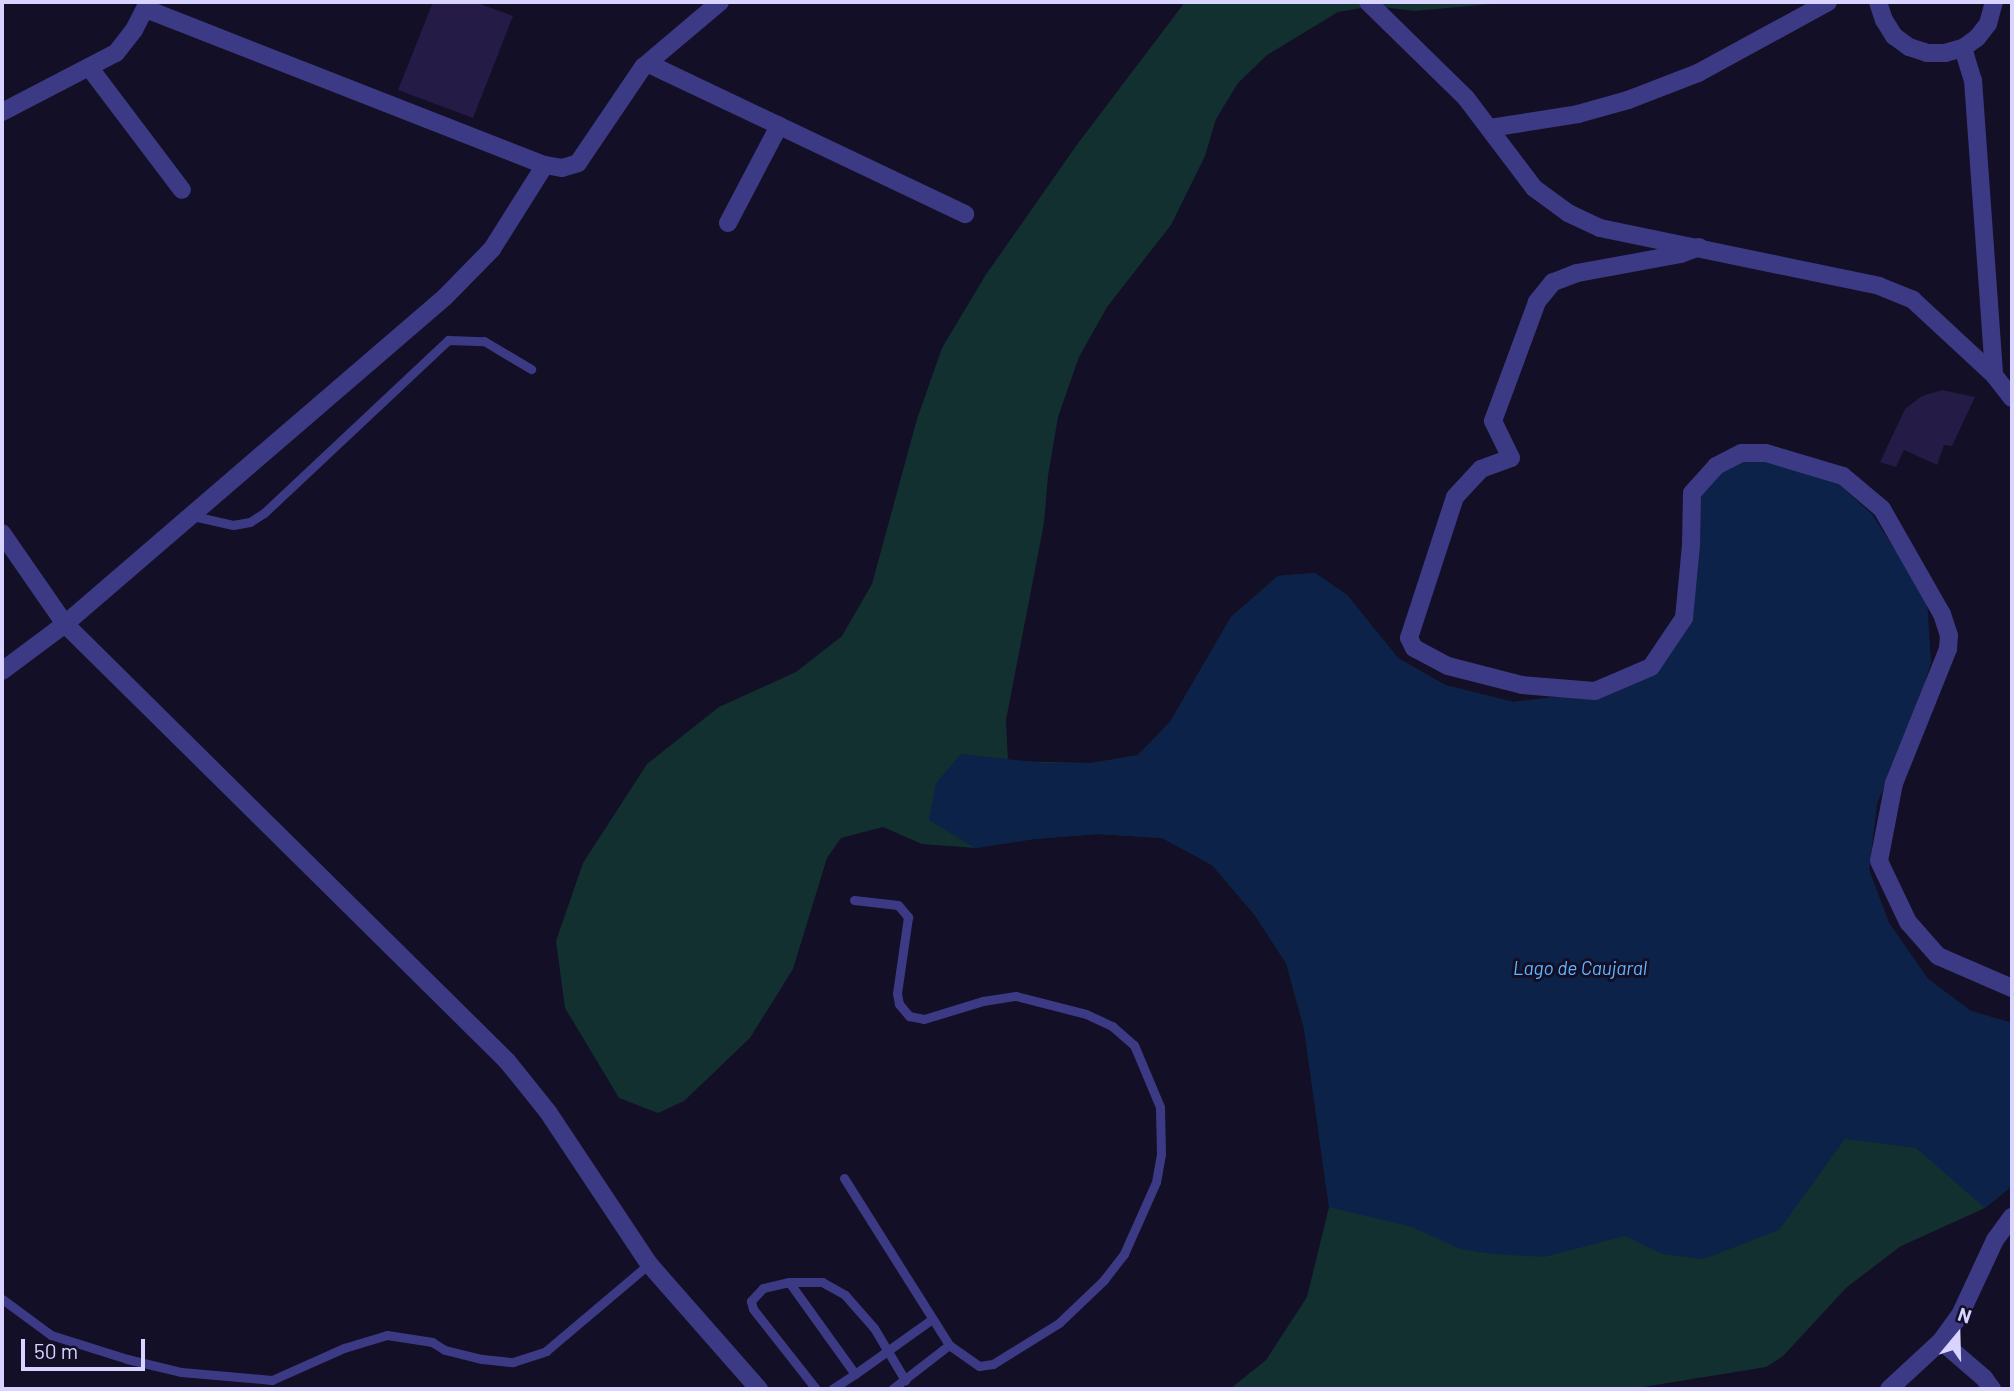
<!DOCTYPE html>
<style>
body{margin:0}
#map{position:relative;width:2014px;height:1391px;overflow:hidden;background:#130f26;font-family:Barlow,sans-serif}
div>[style]{position:absolute}
[style*='--x']{left:calc(var(--x)*1px);top:calc(var(--y)*1px);width:calc(var(--w)*1px);rotate:calc(var(--a)*1deg)}
.green>*{inset:0;background:#12302f}
.water>*{inset:0;background:#0c2248}
.building>*{inset:0;background:#241b47}
.service>*{height:9px;margin:-4.5px;padding:0 4.5px;transform-origin:4.5px;border-radius:4.5px;background:#3d3a85}
.minor>*{height:18px;margin:-9px;padding:0 9px;transform-origin:9px;border-radius:9px;background:#3d3a85}
span{translate:-50% -50%;white-space:nowrap;text-align:center;line-height:1.15;-webkit-text-stroke:6px #130f26;paint-order:stroke}
.water-label{font-size:19px;color:#62b6ff;font-style:italic}
.frame{position:absolute;inset:0;border:4px solid #d9d4ff;pointer-events:none}
.north{position:absolute;left:1923px;top:1300px;width:70px;height:70px;-webkit-text-stroke:5px #130f26;paint-order:stroke;rotate:19deg;font-size:19px;font-weight:700;line-height:28px;text-align:center;color:#d9d4ff}
.north::after{content:'';display:block;margin:auto;width:24px;height:32px;background:#d9d4ff;clip-path:polygon(50% 0,100% 100%,50% 72%,0 100%)}
.scale{position:absolute;left:21px;top:1339px;width:124px;height:32px;box-sizing:border-box;border:4px solid #d9d4ff;border-top:0;padding-left:9px;font-size:21px;line-height:24px;white-space:nowrap;color:#d9d4ff;-webkit-text-stroke:5px #130f26;paint-order:stroke}
</style>
<div id="map">
<div class="green">
<div style="clip-path:polygon(1185px 2px,1513px 2px,1415px 11px,1374px 6px,1338px 12px,1267px 55px,1238px 83px,1216px 119px,1205px 156px,1171px 225px,1107px 307px,1079px 357px,1058px 417px,1048px 476px,1044px 523px,1006px 720px,1008px 761px,1092px 763px,1138px 755px,1170px 722px,1231px 617px,1278px 576px,1315px 573px,1347px 595px,1398px 658px,1445px 685px,1513px 702px,1596px 692px,1872px 514px,1931px 662px,1914px 717px,1877px 803px,1869px 870px,1889px 923px,1928px 979px,1971px 1011px,2012px 1023px,2012px 1186px,1985px 1208px,1901px 1246px,1847px 1287px,1783px 1356px,1766px 1367px,1631px 1389px,1230px 1389px,1266px 1360px,1307px 1297px,1329px 1207px,1304px 1028px,1286px 963px,1254px 914px,1212px 865px,1162px 838px,1098px 834px,1034px 839px,975px 848px,922px 844px,883px 827px,841px 838px,827px 858px,793px 969px,750px 1038px,684px 1101px,658px 1113px,619px 1098px,565px 1008px,556px 941px,583px 863px,647px 764px,719px 707px,796px 672px,842px 636px,872px 584px,917px 419px,942px 348px,985px 276px,1076px 146px)"></div>
</div>
<div class="water">
<div style="clip-path:polygon(1771px 458px,1836px 482px,1872px 514px,1927px 599px,1931px 662px,1914px 717px,1877px 803px,1869px 870px,1889px 923px,1928px 979px,1971px 1011px,2012px 1023px,2012px 1186px,1985px 1208px,1916px 1148px,1845px 1139px,1779px 1230px,1704px 1259px,1662px 1254px,1625px 1236px,1544px 1257px,1492px 1254px,1460px 1249px,1412px 1227px,1329px 1207px,1304px 1028px,1286px 963px,1254px 914px,1212px 865px,1162px 838px,1098px 834px,1034px 839px,975px 848px,929px 820px,936px 783px,961px 754px,1044px 763px,1092px 763px,1138px 755px,1170px 722px,1231px 617px,1278px 576px,1315px 573px,1347px 595px,1398px 658px,1445px 685px,1513px 702px,1596px 692px,1651px 670px,1689px 626px,1695px 495px,1727px 460px)"></div>
</div>
<div class="building">
<div style="clip-path:polygon(433px 2px,475px 2px,513px 16px,473px 118px,398px 90px)"></div>
<div style="clip-path:polygon(1942px 390px,1975px 397px,1952px 446px,1944px 445px,1937px 465px,1904px 450px,1896px 467px,1880px 462px,1905px 409px,1922px 396px)"></div>
</div>
<div class="service">
<div style="--x:193;--y:516;--w:41;--a:12.7"></div>
<div style="--x:233;--y:525;--w:17;--a:-10"></div>
<div style="--x:250;--y:522;--w:17;--a:-33"></div>
<div style="--x:264;--y:513;--w:253;--a:-43.2"></div>
<div style="--x:448;--y:340;--w:36;--a:2"></div>
<div style="--x:484;--y:341;--w:55;--a:30.8"></div>
<div style="--x:854;--y:900;--w:44;--a:6.5"></div>
<div style="--x:898;--y:905;--w:16;--a:50"></div>
<div style="--x:908;--y:917;--w:77;--a:98.2"></div>
<div style="--x:897;--y:993;--w:11;--a:80"></div>
<div style="--x:899;--y:1004;--w:16;--a:50"></div>
<div style="--x:909;--y:1016;--w:15;--a:11"></div>
<div style="--x:924;--y:1019;--w:62;--a:-17"></div>
<div style="--x:983;--y:1001;--w:33;--a:-9"></div>
<div style="--x:1016;--y:996;--w:72;--a:14.4"></div>
<div style="--x:1086;--y:1014;--w:29;--a:25"></div>
<div style="--x:1112;--y:1026;--w:29;--a:41"></div>
<div style="--x:1134;--y:1045;--w:67;--a:67.2"></div>
<div style="--x:1160;--y:1107;--w:47;--a:88.8"></div>
<div style="--x:1161;--y:1154;--w:28;--a:100"></div>
<div style="--x:1156;--y:1182;--w:79;--a:114"></div>
<div style="--x:1124;--y:1254;--w:33;--a:128"></div>
<div style="--x:1104;--y:1280;--w:62;--a:136.3"></div>
<div style="--x:1059;--y:1323;--w:78;--a:148.2"></div>
<div style="--x:993;--y:1364;--w:14;--a:172"></div>
<div style="--x:979;--y:1366;--w:37;--a:-145"></div>
<div style="--x:949;--y:1345;--w:72;--a:142.3"></div>
<div style="--x:844;--y:1178;--w:197;--a:57.8"></div>
<div style="--x:789;--y:1282;--w:27;--a:167"></div>
<div style="--x:763;--y:1288;--w:18;--a:133"></div>
<div style="--x:751;--y:1301;--w:8;--a:76"></div>
<div style="--x:753;--y:1309;--w:102;--a:51.8"></div>
<div style="--x:2;--y:1299;--w:61;--a:36.3"></div>
<div style="--x:51;--y:1335;--w:80;--a:17.5"></div>
<div style="--x:127;--y:1359;--w:56;--a:13.5"></div>
<div style="--x:181;--y:1372;--w:91;--a:5"></div>
<div style="--x:272;--y:1380;--w:79;--a:-24"></div>
<div style="--x:344;--y:1348;--w:45;--a:-16.8"></div>
<div style="--x:387;--y:1335;--w:46;--a:8.8"></div>
<div style="--x:432;--y:1342;--w:15;--a:32"></div>
<div style="--x:445;--y:1350;--w:38;--a:14"></div>
<div style="--x:482;--y:1359;--w:31;--a:6"></div>
<div style="--x:513;--y:1362;--w:35;--a:-18"></div>
<div style="--x:546;--y:1351;--w:135;--a:-40.2"></div>
<div style="--x:855;--y:1374;--w:95;--a:-35.5"></div>
<div style="--x:832;--y:1389;--w:27;--a:-33"></div>
<div style="--x:855;--y:1374;--w:113;--a:-125.7"></div>
<div style="--x:789;--y:1282;--w:33;--a:0"></div>
<div style="--x:822;--y:1282;--w:26;--a:29"></div>
<div style="--x:845;--y:1295;--w:44;--a:48.7"></div>
<div style="--x:874;--y:1328;--w:61;--a:59.2"></div>
</div>
<div class="minor">
<div style="--x:1368;--y:2;--w:137;--a:44.4"></div>
<div style="--x:1466;--y:98;--w:113;--a:52.9"></div>
<div style="--x:1534;--y:188;--w:42;--a:36.3"></div>
<div style="--x:1568;--y:213;--w:35;--a:25"></div>
<div style="--x:1600;--y:228;--w:285;--a:11.7"></div>
<div style="--x:1879;--y:286;--w:37;--a:22"></div>
<div style="--x:1913;--y:300;--w:110;--a:42.8"></div>
<div style="--x:1994;--y:375;--w:29;--a:52"></div>
<div style="--x:1878;--y:2;--w:19;--a:72"></div>
<div style="--x:1884;--y:20;--w:19;--a:58"></div>
<div style="--x:1894;--y:36;--w:19;--a:36"></div>
<div style="--x:1909;--y:47;--w:19;--a:18"></div>
<div style="--x:1927;--y:53;--w:18;--a:0"></div>
<div style="--x:1945;--y:53;--w:19;--a:-16"></div>
<div style="--x:1963;--y:48;--w:17;--a:-36"></div>
<div style="--x:1977;--y:38;--w:18;--a:-52"></div>
<div style="--x:1988;--y:24;--w:23;--a:-75"></div>
<div style="--x:146;--y:9;--w:428;--a:21.4"></div>
<div style="--x:545;--y:165;--w:17;--a:10"></div>
<div style="--x:562;--y:168;--w:17;--a:-17"></div>
<div style="--x:578;--y:163;--w:116;--a:-55.9"></div>
<div style="--x:643;--y:67;--w:101;--a:-40.2"></div>
<div style="--x:1963;--y:48;--w:34;--a:73"></div>
<div style="--x:1973;--y:80;--w:296;--a:85.9"></div>
<div style="--x:649;--y:64;--w:350;--a:25.4"></div>
<div style="--x:89;--y:67;--w:154;--a:52.9"></div>
<div style="--x:2;--y:112;--w:128;--a:-27.4"></div>
<div style="--x:116;--y:53;--w:29;--a:-52"></div>
<div style="--x:134;--y:30;--w:31;--a:-63"></div>
<div style="--x:1490;--y:128;--w:89;--a:-9"></div>
<div style="--x:1578;--y:114;--w:52;--a:-15.6"></div>
<div style="--x:1628;--y:100;--w:75;--a:-21.1"></div>
<div style="--x:1698;--y:73;--w:148;--a:-28.6"></div>
<div style="--x:728;--y:223;--w:110;--a:-62.3"></div>
<div style="--x:1699;--y:247;--w:19;--a:159"></div>
<div style="--x:1681;--y:254;--w:106;--a:169.6"></div>
<div style="--x:1577;--y:273;--w:26;--a:159"></div>
<div style="--x:1553;--y:282;--w:26;--a:129"></div>
<div style="--x:1537;--y:302;--w:127;--a:110.3"></div>
<div style="--x:1493;--y:421;--w:41;--a:64.1"></div>
<div style="--x:1511;--y:458;--w:32;--a:160"></div>
<div style="--x:1481;--y:469;--w:38;--a:133"></div>
<div style="--x:1455;--y:497;--w:148;--a:108.1"></div>
<div style="--x:1409;--y:638;--w:11;--a:63"></div>
<div style="--x:1414;--y:648;--w:38;--a:28"></div>
<div style="--x:1448;--y:666;--w:76;--a:14.4"></div>
<div style="--x:1522;--y:685;--w:73;--a:4.7"></div>
<div style="--x:1595;--y:691;--w:61;--a:-23.2"></div>
<div style="--x:1651;--y:667;--w:59;--a:-56"></div>
<div style="--x:1684;--y:618;--w:73;--a:-84.5"></div>
<div style="--x:1691;--y:545;--w:52;--a:-88.9"></div>
<div style="--x:1692;--y:493;--w:36;--a:-48"></div>
<div style="--x:1716;--y:466;--w:28;--a:-27"></div>
<div style="--x:1741;--y:453;--w:25;--a:0"></div>
<div style="--x:1766;--y:453;--w:80;--a:16.6"></div>
<div style="--x:1843;--y:476;--w:51;--a:40.2"></div>
<div style="--x:1882;--y:509;--w:121;--a:60.3"></div>
<div style="--x:1942;--y:614;--w:22;--a:72"></div>
<div style="--x:1949;--y:635;--w:14;--a:94"></div>
<div style="--x:1948;--y:649;--w:144;--a:111.9"></div>
<div style="--x:1894;--y:783;--w:79;--a:100.9"></div>
<div style="--x:1879;--y:861;--w:68;--a:64.6"></div>
<div style="--x:1908;--y:922;--w:45;--a:48.6"></div>
<div style="--x:1938;--y:956;--w:81;--a:23.4"></div>
<div style="--x:2;--y:533;--w:111;--a:55.3"></div>
<div style="--x:65;--y:624;--w:622;--a:44.67"></div>
<div style="--x:507;--y:1061;--w:65;--a:51.2"></div>
<div style="--x:548;--y:1112;--w:182;--a:56.4"></div>
<div style="--x:649;--y:1264;--w:167;--a:48.7"></div>
<div style="--x:2;--y:671;--w:79;--a:-36.7"></div>
<div style="--x:65;--y:624;--w:501;--a:-40.71"></div>
<div style="--x:445;--y:297;--w:67;--a:-45.6"></div>
<div style="--x:492;--y:249;--w:99;--a:-57.8"></div>
<div style="--x:1941;--y:1341;--w:57;--a:40.7"></div>
<div style="--x:1984;--y:1378;--w:14;--a:54"></div>
<div style="--x:1889;--y:1389;--w:71;--a:-42.7"></div>
<div style="--x:1941;--y:1341;--w:32;--a:-54"></div>
<div style="--x:1960;--y:1315;--w:83;--a:-65"></div>
<div style="--x:1995;--y:1240;--w:29;--a:-54"></div>
</div>
<div class="water-label">
<span style="left:1580px;top:968px">Lago de Caujaral</span>
</div>
<div class="frame"></div>
<div class="north">N</div>
<div class="scale">50 m</div>
</div>
